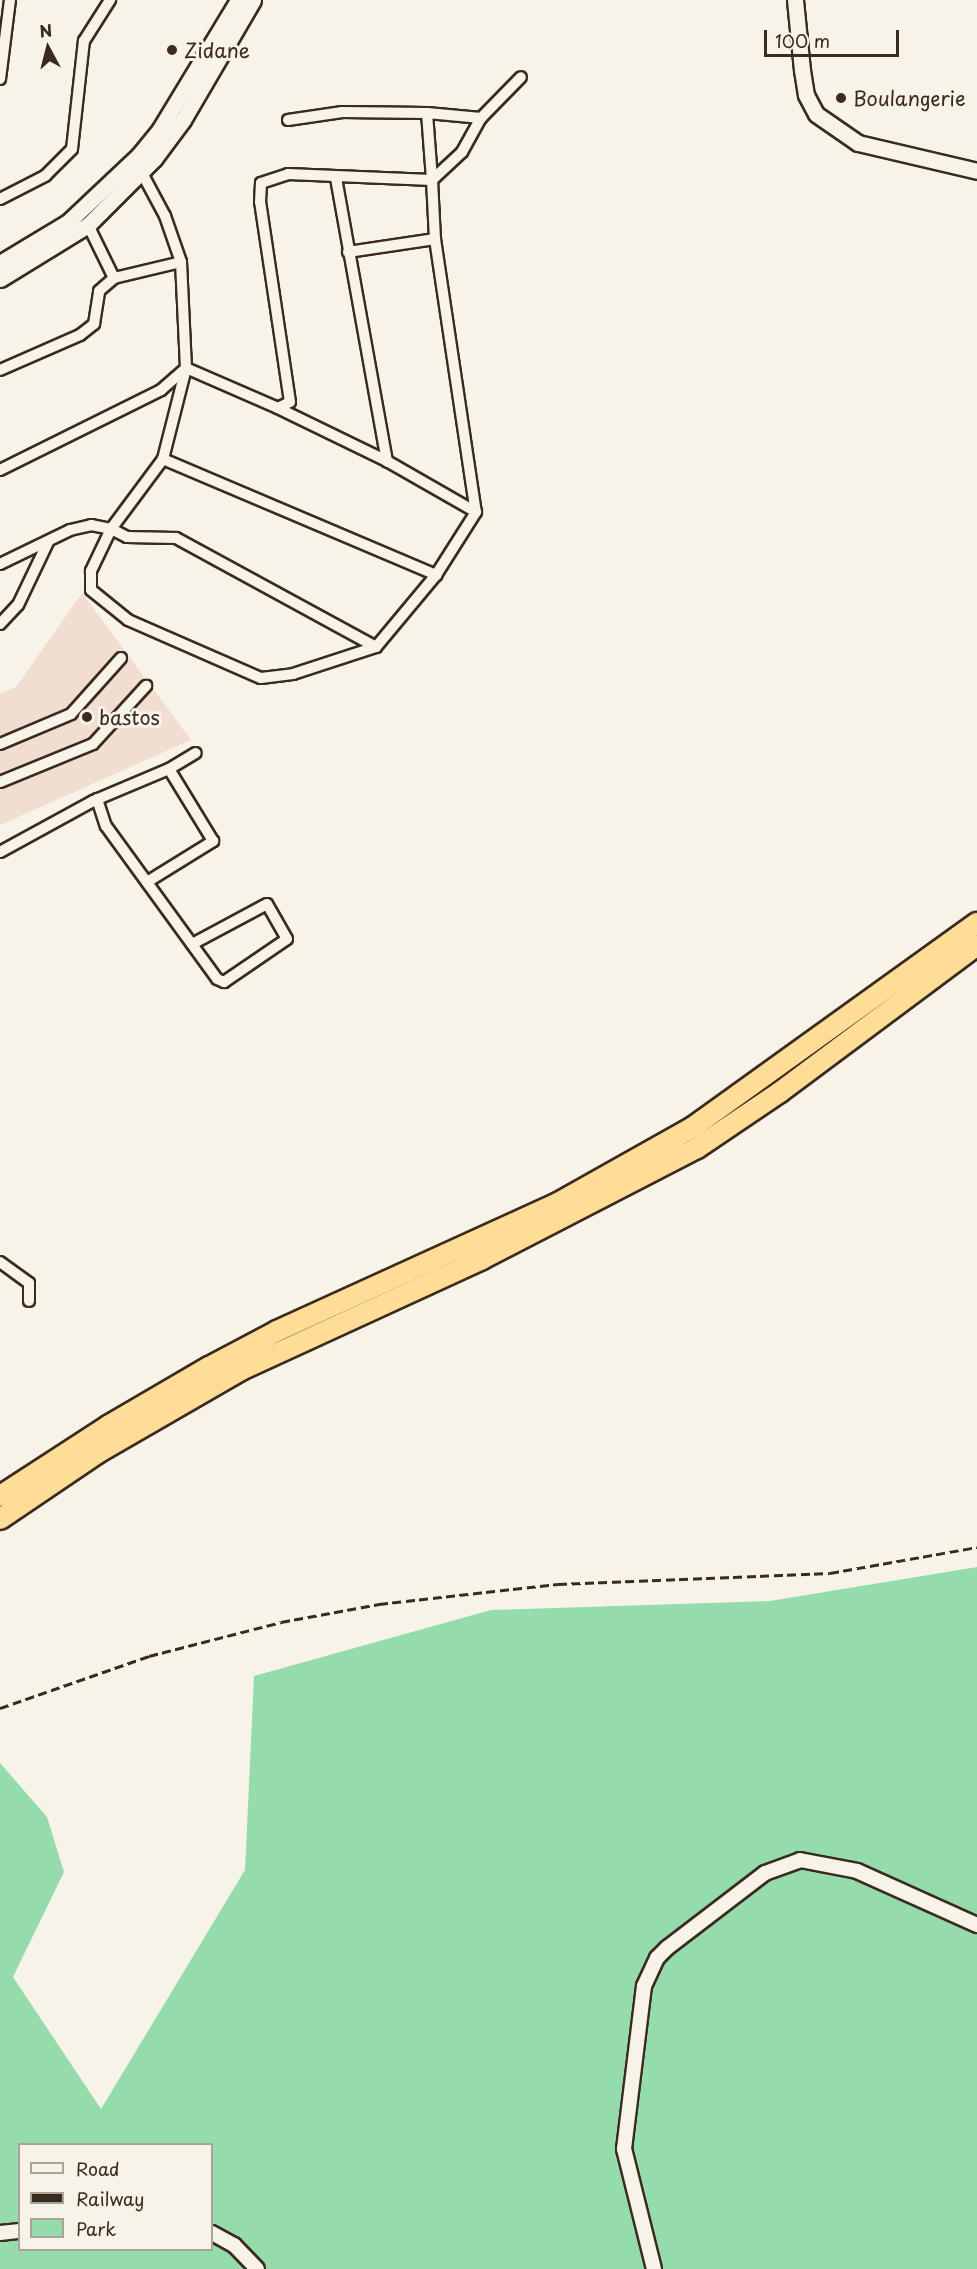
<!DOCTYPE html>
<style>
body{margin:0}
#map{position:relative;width:977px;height:2269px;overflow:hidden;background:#f7f3e8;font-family:"Playpen Sans",sans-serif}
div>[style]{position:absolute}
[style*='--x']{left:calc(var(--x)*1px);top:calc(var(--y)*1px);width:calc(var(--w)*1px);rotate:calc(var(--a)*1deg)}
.built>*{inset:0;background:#f1ded0}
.green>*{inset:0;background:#94dcab}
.roads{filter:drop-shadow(2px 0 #3b2a1e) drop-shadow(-2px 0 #3b2a1e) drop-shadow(0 2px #3b2a1e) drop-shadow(0 -2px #3b2a1e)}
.minor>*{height:10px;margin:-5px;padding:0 5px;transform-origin:5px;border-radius:5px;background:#f7f3e8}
.tertiary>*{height:14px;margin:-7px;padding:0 7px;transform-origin:7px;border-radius:7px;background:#f7f3e8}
.secondary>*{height:15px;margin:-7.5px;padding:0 7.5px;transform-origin:7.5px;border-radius:7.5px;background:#f7f3e8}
.motorway>*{height:20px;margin:-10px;padding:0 10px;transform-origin:10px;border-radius:10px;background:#fedd96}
.rail>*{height:3px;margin-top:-1.5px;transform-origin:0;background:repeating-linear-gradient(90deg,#3b2a1e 0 9px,transparent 0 13.5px)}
.dots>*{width:16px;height:16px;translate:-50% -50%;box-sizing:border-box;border:3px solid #f7f3e8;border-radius:50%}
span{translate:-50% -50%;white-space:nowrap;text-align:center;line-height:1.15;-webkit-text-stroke:6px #f7f3e8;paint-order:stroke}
.poi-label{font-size:20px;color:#3b2a1e}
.left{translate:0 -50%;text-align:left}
.legend{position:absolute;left:18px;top:2143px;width:195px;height:108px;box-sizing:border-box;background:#f7f3e8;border:2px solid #aca397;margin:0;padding:8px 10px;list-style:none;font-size:18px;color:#3b2a1e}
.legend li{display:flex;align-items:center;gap:12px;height:30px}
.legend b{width:30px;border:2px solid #aca397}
.north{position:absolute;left:18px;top:18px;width:60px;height:60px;-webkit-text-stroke:4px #f7f3e8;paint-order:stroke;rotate:353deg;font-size:16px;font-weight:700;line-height:24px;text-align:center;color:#3b2a1e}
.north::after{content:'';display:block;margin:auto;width:21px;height:27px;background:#3b2a1e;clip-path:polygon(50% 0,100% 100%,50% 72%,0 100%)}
.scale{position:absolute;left:764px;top:30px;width:135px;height:27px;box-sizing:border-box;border:3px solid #3b2a1e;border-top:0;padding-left:8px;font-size:18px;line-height:21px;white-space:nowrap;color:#3b2a1e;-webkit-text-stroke:4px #f7f3e8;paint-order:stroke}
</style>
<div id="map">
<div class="built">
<div style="clip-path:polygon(82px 593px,191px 740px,0 825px,0 694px,16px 687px)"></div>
</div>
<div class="green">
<div style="clip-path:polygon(evenodd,977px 1567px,977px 2269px,0 2269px,0 1763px,47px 1817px,64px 1872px,13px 1977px,101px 2109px,245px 1870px,254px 1676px,491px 1610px,770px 1601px,977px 1567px,20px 2144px,212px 2144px,212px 2250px,20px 2250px,20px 2144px)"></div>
</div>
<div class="roads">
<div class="minor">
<div style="--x:0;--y:79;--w:80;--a:-82.8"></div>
<div style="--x:481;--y:118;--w:57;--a:-45.7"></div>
<div style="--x:288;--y:120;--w:55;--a:-8.4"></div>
<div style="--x:342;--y:112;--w:85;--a:0.7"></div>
<div style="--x:336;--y:178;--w:288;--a:79.8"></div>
<div style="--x:0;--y:199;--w:51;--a:-27.1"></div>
<div style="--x:45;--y:176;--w:38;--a:-45"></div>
<div style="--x:72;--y:149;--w:109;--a:-83.7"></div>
<div style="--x:84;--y:41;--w:49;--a:-57.6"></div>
<div style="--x:88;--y:225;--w:59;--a:63.9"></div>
<div style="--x:348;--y:252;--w:88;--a:-8.5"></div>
<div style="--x:0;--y:370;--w:87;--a:-23.6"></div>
<div style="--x:80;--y:335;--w:18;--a:-38"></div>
<div style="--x:94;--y:324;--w:33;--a:-81"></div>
<div style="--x:99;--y:291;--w:20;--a:-41"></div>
<div style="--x:114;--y:278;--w:69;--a:-13.4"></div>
<div style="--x:163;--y:459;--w:297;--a:23"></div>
<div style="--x:0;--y:470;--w:180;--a:-26.4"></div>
<div style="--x:161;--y:390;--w:33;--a:-41"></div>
<div style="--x:186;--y:368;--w:106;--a:-92.7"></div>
<div style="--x:181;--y:262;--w:49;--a:-109.2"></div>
<div style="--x:165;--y:216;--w:49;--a:-118.1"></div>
<div style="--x:0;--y:564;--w:78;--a:-25.9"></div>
<div style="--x:70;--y:530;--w:22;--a:-13"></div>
<div style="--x:91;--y:525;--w:20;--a:11"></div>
<div style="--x:111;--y:529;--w:47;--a:115.5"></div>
<div style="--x:91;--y:571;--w:19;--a:90"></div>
<div style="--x:91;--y:590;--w:48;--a:39"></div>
<div style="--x:128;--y:620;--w:145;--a:23.6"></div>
<div style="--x:261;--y:678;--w:32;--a:-7"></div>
<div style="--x:293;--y:674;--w:87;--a:-18"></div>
<div style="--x:376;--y:647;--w:228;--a:-151.4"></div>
<div style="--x:176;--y:538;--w:49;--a:-178.8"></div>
<div style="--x:127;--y:537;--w:18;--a:-153"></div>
<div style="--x:111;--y:529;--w:87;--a:-53.4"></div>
<div style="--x:163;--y:459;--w:94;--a:-75.8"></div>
<div style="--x:186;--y:368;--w:100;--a:23.5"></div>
<div style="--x:278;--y:408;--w:13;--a:-27"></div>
<div style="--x:290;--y:402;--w:202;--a:-98.5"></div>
<div style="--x:260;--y:202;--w:19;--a:-87"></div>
<div style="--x:261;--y:183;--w:28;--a:-18"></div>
<div style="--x:288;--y:174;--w:144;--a:2.4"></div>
<div style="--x:432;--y:180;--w:41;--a:-43"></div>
<div style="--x:462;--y:152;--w:39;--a:-61"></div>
<div style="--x:481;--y:118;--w:54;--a:-174.7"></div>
<div style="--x:427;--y:113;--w:67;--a:85.7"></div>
<div style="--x:432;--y:180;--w:59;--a:87.1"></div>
<div style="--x:435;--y:239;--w:276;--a:81.5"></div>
<div style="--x:476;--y:512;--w:103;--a:-150.2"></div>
<div style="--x:387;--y:461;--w:121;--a:-154.1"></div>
<div style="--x:0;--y:624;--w:26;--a:-47"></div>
<div style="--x:18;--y:605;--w:70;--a:-64.5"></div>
<div style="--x:376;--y:647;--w:94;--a:-50.2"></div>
<div style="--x:436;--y:575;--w:75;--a:-57.6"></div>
<div style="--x:0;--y:744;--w:77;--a:-22.9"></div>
<div style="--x:71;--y:714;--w:75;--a:-48.2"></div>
<div style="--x:0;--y:782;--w:100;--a:-22.2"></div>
<div style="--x:93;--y:744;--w:79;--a:-47.6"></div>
<div style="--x:97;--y:799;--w:28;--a:72"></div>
<div style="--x:106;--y:826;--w:189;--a:54"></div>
<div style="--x:217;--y:979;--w:8;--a:23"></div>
<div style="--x:224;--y:982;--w:76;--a:-34.3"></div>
<div style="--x:287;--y:939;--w:40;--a:-119.7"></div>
<div style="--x:267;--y:904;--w:85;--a:151.9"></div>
<div style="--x:0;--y:852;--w:106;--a:-28.7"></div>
<div style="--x:93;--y:801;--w:82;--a:-22.8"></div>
<div style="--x:169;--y:769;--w:31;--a:-31"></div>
<div style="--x:147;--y:882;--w:78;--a:-31.8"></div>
<div style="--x:213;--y:841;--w:84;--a:-121.4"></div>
<div style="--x:0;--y:1262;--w:36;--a:36"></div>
<div style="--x:29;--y:1283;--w:18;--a:90"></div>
</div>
<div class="tertiary">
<div style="--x:0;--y:2233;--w:20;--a:-6"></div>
<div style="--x:212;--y:2233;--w:25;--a:29"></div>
<div style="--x:234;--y:2245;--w:33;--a:46"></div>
<div style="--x:654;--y:2269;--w:124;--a:-104"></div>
<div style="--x:624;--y:2149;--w:164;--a:-83"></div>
<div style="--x:644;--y:1986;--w:31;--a:-65"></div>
<div style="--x:657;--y:1958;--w:14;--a:-45"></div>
<div style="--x:667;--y:1948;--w:123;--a:-37.4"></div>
<div style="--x:765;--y:1873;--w:37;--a:-20"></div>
<div style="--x:800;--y:1860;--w:58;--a:10.9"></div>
<div style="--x:857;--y:1871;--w:132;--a:24.2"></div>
</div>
<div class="secondary">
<div style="--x:795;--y:0;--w:70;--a:84.3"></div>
<div style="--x:802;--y:70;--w:25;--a:81"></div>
<div style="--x:806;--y:95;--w:21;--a:62"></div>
<div style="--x:816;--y:114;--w:51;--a:34.6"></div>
<div style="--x:858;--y:143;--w:122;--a:13.2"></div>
<div style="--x:0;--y:263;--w:79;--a:-31.1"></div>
<div style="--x:68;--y:222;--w:98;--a:-43.3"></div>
<div style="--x:139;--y:155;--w:33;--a:-51"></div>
<div style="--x:160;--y:129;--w:151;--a:-58.8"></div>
<div style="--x:0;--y:279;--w:103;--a:-31.5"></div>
<div style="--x:88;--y:225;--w:93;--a:-45"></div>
<div style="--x:154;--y:159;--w:49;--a:-53.4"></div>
<div style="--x:183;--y:120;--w:139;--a:-59.7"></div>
</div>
<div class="motorway">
<div style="--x:0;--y:1496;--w:129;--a:-32.9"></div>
<div style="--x:108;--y:1426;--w:117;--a:-30.3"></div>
<div style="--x:209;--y:1367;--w:77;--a:-27.9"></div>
<div style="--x:277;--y:1331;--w:307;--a:-24.5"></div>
<div style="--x:556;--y:1204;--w:157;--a:-29.3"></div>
<div style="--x:693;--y:1127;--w:350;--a:-35.7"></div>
<div style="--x:0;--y:1519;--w:120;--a:-34.1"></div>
<div style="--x:99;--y:1452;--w:164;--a:-30"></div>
<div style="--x:241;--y:1370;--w:265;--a:-24.7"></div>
<div style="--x:482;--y:1259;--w:242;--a:-27.3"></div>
<div style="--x:697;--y:1148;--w:100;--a:-34"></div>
<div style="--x:780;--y:1092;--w:246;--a:-36.7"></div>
</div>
</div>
<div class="rail">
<div style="--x:0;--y:1708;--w:158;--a:-19.2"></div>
<div style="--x:149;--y:1656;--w:136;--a:-14.4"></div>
<div style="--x:281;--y:1622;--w:100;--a:-10.4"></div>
<div style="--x:379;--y:1604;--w:180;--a:-6.4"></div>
<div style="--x:558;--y:1584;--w:272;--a:-2.3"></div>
<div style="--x:830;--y:1573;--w:149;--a:-10"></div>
</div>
<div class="dots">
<div style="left:172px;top:50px;background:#3b2a1e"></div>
<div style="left:841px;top:98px;background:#3b2a1e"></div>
<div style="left:87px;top:717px;background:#3b2a1e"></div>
</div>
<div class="poi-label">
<span class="left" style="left:184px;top:50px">Zidane</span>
<span class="left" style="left:853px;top:98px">Boulangerie</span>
<span class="left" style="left:99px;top:717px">bastos</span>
</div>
<ul class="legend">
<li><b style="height:8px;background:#f7f3e8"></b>Road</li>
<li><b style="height:8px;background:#3b2a1e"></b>Railway</li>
<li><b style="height:16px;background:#94dcab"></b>Park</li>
</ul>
<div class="north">N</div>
<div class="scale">100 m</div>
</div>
